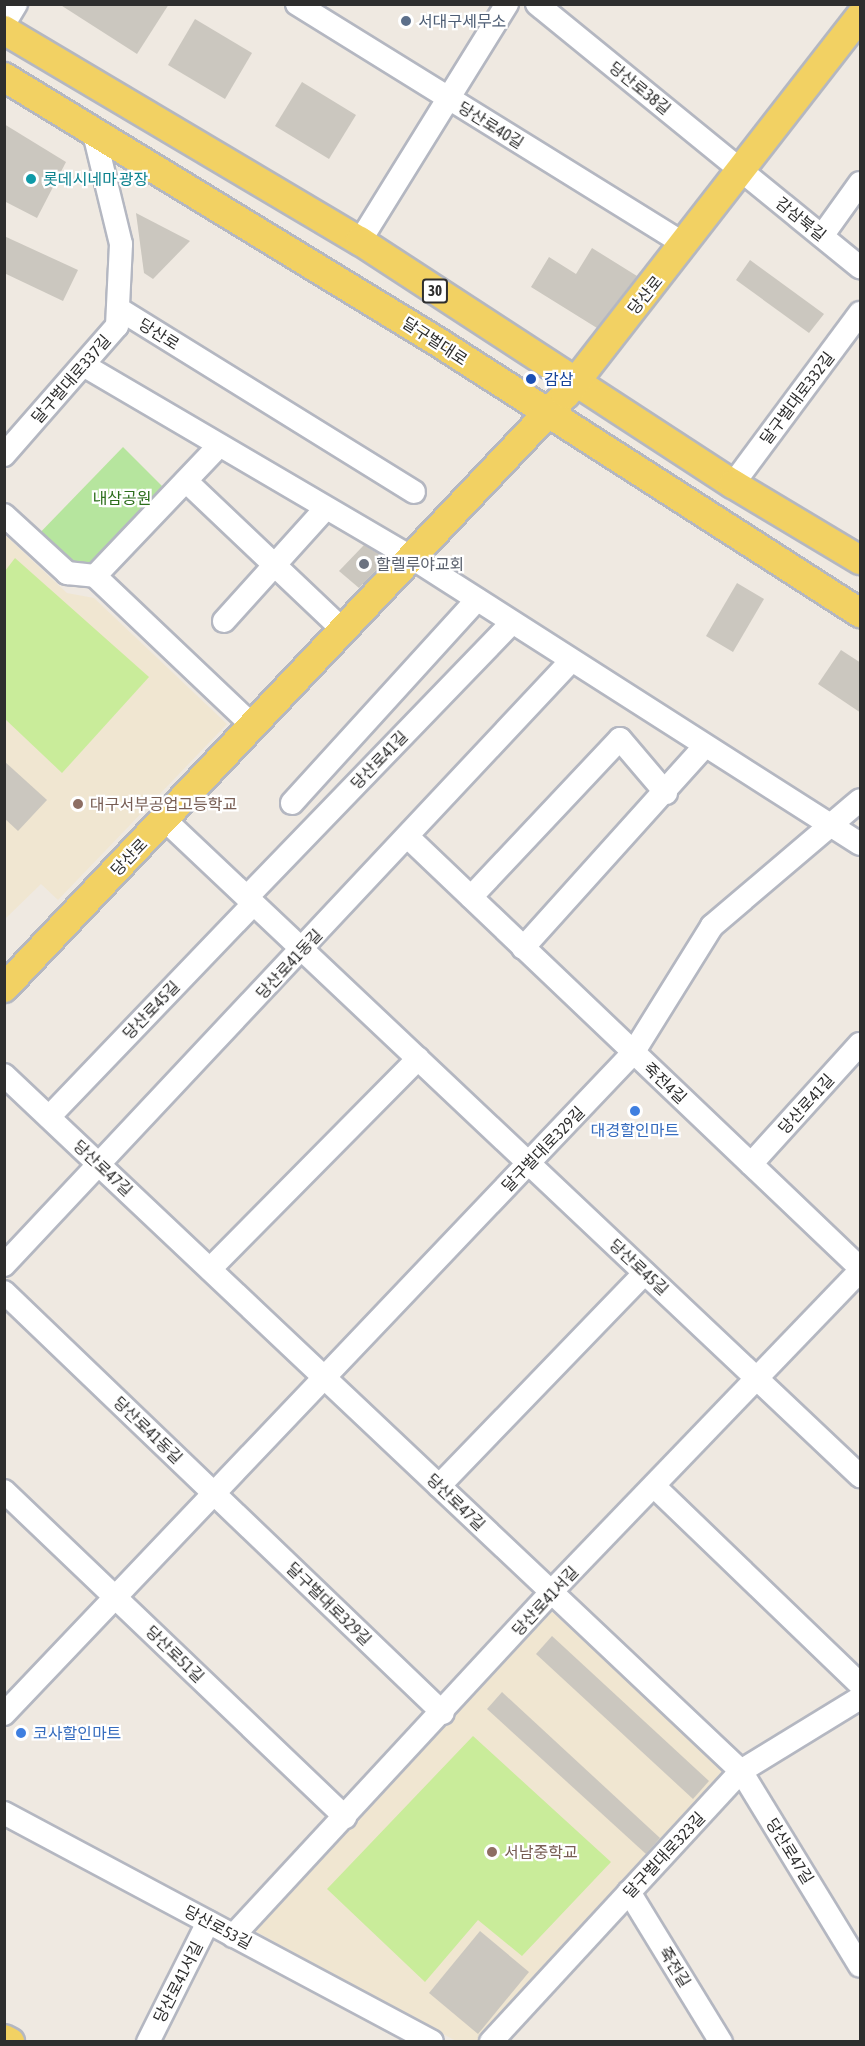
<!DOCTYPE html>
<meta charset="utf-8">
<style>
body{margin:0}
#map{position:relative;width:865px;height:2046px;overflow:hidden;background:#efe9e1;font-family:"Asap Condensed","Noto Sans KR",sans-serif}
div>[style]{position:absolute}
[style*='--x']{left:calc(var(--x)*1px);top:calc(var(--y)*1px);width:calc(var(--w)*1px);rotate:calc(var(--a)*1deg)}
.education>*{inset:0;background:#f0e6d1}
.green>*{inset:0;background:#b6e59e}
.pitch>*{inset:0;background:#c9ec9a}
.building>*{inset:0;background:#cbc7bf}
.roads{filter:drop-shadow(2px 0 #b4b7c1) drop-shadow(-2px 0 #b4b7c1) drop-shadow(0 2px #b4b7c1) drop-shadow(0 -2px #b4b7c1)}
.minor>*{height:22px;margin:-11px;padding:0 11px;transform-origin:11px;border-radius:11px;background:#fff}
.major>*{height:28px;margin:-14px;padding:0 14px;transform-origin:14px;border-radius:14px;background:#f2d163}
.dots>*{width:16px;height:16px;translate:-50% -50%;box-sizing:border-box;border:3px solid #fff;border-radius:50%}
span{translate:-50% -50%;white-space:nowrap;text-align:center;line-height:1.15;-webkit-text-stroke:4.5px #fff;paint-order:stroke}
.shield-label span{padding:2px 4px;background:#fff;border:2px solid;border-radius:4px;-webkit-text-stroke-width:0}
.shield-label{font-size:15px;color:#2e2e2e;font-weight:700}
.service-label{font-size:16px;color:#4e5e75}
.left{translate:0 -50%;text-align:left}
.street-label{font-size:16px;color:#2e2e2e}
.culture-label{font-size:16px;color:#0d838f}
.transit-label{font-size:16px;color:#164399}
.park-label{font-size:16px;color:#2c6e1b}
.worship-label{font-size:16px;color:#5b616d}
.education-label{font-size:16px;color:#785e54}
.shop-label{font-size:16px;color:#366cbe}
.frame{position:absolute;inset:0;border:6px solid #2e2e2e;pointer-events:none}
</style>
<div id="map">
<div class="education">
<div style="clip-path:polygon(4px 534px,67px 593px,94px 598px,227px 724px,58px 900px,41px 884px,5px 919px)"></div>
<div style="clip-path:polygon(552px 1612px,731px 1774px,479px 2041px,456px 2041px,253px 1930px)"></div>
</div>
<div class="green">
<div style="clip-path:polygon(123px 447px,172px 496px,95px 576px,32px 541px)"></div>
</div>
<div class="pitch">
<div style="clip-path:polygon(15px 558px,149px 677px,62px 773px,5px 719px,5px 571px)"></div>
<div style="clip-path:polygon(473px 1736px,611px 1862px,522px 1956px,478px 1920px,425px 1982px,327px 1889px)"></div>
</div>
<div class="building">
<div style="clip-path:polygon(59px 4px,169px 4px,137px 54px)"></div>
<div style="clip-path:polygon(195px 19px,252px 53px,225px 99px,168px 65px)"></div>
<div style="clip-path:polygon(302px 82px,356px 115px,329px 159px,275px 126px)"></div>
<div style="clip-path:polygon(4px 124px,66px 162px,37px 218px,4px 201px)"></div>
<div style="clip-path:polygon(136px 213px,190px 241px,153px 279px,144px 273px)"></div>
<div style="clip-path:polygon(4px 236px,78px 270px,63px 301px,4px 273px)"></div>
<div style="clip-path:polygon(592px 248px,637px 276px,597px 328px,531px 287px,549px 257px,576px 274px)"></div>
<div style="clip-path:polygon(750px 260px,824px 314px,809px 333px,736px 280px)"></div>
<div style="clip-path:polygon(364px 545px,387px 559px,359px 588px,339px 571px)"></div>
<div style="clip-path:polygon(737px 583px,764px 599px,733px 652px,706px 636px)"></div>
<div style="clip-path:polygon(841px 650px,861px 663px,861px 713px,818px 684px)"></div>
<div style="clip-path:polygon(4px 761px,47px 800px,18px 831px,4px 818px)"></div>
<div style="clip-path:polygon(552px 1636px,709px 1781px,693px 1799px,536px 1654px)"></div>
<div style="clip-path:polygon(502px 1692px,660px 1838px,646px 1854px,487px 1709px)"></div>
<div style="clip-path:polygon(480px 1931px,529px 1972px,478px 2034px,429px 1993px)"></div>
</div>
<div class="roads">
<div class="minor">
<div style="--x:297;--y:4;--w:457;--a:31.8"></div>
<div style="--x:537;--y:4;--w:417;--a:39.2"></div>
<div style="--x:4;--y:24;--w:23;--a:-59"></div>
<div style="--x:822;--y:236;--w:65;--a:-54.4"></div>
<div style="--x:360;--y:241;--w:279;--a:-58.2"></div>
<div style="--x:119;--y:309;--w:347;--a:31.8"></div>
<div style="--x:85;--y:366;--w:381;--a:30.4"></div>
<div style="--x:414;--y:559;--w:529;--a:32.58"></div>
<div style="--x:4;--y:455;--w:171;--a:-48.8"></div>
<div style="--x:117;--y:326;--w:82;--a:-87.2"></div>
<div style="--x:121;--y:244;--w:114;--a:-103.7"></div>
<div style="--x:186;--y:481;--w:219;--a:43.5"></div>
<div style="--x:733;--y:484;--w:213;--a:-53.4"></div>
<div style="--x:4;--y:515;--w:86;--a:42.6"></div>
<div style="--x:67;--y:573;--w:28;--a:6"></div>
<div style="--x:95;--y:576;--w:219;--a:43.5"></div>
<div style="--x:95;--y:576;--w:180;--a:-46.4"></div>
<div style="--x:224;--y:621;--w:152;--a:-47.9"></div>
<div style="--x:292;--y:803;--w:275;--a:-47.7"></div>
<div style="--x:165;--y:820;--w:956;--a:43.35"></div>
<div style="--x:409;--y:838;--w:623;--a:43.63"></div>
<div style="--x:247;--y:897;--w:381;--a:-46"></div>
<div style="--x:471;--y:897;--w:217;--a:-46.7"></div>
<div style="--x:620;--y:739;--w:71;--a:49.6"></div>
<div style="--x:523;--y:948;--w:272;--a:-48"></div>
<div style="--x:4;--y:1075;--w:1014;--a:43.36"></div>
<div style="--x:741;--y:1771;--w:228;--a:58.6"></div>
<div style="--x:49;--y:1117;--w:295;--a:-46.2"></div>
<div style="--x:751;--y:1164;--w:162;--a:-47.8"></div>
<div style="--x:4;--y:1265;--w:828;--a:-46.81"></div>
<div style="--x:210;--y:1269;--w:296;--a:-45.3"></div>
<div style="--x:4;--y:1292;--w:608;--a:43.8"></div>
<div style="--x:439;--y:1486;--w:296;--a:-46"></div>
<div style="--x:656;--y:1488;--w:283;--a:43.9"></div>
<div style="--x:4;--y:1491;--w:472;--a:43.7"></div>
<div style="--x:4;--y:1714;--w:912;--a:-46.42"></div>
<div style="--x:633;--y:1053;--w:150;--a:-58.1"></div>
<div style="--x:712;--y:926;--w:194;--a:-40.4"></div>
<div style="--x:4;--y:1813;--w:485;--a:28.1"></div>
<div style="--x:629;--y:1892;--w:176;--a:58.5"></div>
<div style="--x:233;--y:1936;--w:468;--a:-47.2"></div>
<div style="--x:551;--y:1592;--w:446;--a:-46.1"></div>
<div style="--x:148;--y:2042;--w:134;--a:-63.4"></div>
<div style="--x:491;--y:2042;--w:369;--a:-47.3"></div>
<div style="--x:741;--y:1771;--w:140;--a:-31.5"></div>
</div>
<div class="major">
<div style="--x:4;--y:30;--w:414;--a:30.7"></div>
<div style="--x:360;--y:241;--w:445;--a:33.1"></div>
<div style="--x:733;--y:484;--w:148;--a:30.9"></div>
<div style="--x:4;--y:77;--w:509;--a:31.41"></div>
<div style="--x:438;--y:342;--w:502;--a:32.71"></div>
<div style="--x:4;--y:988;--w:818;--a:-46.59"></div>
<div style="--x:566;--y:394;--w:478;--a:-52.1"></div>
<div style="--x:4;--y:2039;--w:7;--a:27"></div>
</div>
</div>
<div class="dots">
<div style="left:406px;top:21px;background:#5c6f8a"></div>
<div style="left:31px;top:179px;background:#0f9aa8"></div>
<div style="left:531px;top:379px;background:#1a4fb4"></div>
<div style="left:364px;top:564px;background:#6b7280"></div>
<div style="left:78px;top:804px;background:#8d6e63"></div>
<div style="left:635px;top:1111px;background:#3f7fe0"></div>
<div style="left:21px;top:1733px;background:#3f7fe0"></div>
<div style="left:492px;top:1852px;background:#8d6e63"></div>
</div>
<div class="shield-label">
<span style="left:435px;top:291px">30</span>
</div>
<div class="service-label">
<span class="left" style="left:418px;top:21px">서대구세무소</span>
</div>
<div class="street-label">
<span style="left:640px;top:88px;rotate:39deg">당산로38길</span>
<span style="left:491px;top:125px;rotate:32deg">당산로40길</span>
<span style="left:801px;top:219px;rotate:39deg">감삼북길</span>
<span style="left:645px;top:295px;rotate:-51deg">당산로</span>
<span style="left:159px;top:334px;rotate:32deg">당산로</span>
<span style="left:435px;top:341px;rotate:33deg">달구벌대로</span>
<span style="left:71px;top:379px;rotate:-49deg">달구벌대로337길</span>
<span style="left:797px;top:398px;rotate:-53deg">달구벌대로332길</span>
<span style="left:379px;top:760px;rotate:-46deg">당산로41길</span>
<span style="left:129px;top:857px;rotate:-46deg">당산로</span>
<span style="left:289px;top:964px;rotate:-47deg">당산로41동길</span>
<span style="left:151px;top:1010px;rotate:-46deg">당산로45길</span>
<span style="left:665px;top:1083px;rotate:43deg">죽전4길</span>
<span style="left:806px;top:1104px;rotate:-48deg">당산로41길</span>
<span style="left:543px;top:1149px;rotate:-46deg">달구벌대로329길</span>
<span style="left:103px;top:1168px;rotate:43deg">당산로47길</span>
<span style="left:639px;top:1267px;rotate:43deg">당산로45길</span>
<span style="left:148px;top:1430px;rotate:44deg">당산로41동길</span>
<span style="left:456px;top:1502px;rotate:44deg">당산로47길</span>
<span style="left:545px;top:1601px;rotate:-47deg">당산로41서길</span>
<span style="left:329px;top:1604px;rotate:44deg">달구벌대로329길</span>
<span style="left:175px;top:1654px;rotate:44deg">당산로51길</span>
<span style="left:790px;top:1851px;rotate:58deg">당산로47길</span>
<span style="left:664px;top:1855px;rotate:-47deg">달구벌대로323길</span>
<span style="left:218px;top:1927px;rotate:28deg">당산로53길</span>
<span style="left:675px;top:1967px;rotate:58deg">죽전길</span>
<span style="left:178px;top:1982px;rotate:-63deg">당산로41서길</span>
</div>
<div class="culture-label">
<span class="left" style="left:43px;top:179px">롯데시네마 광장</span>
</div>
<div class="transit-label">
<span class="left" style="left:544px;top:379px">감삼</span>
</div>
<div class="park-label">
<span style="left:122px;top:498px">내삼공원</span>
</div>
<div class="worship-label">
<span class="left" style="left:376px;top:564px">할렐루야교회</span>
</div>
<div class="education-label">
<span class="left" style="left:90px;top:804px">대구서부공업고등학교</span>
<span class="left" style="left:504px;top:1852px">서남중학교</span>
</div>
<div class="shop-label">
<span style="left:635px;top:1130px">대경할인마트</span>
<span class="left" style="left:33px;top:1733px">코사할인마트</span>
</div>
<div class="frame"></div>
</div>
